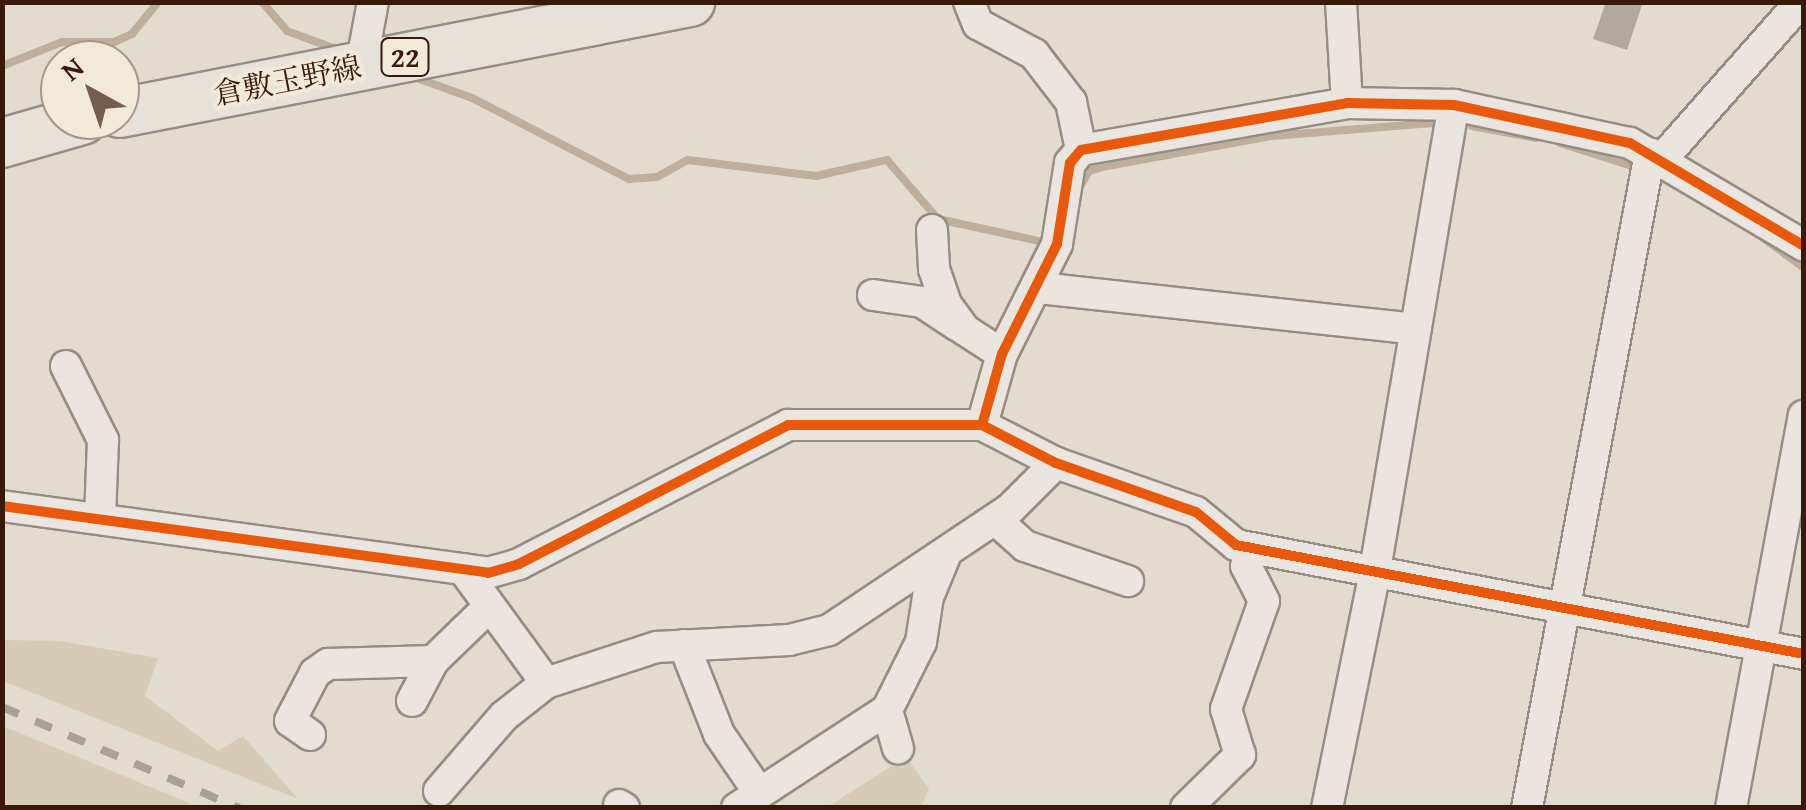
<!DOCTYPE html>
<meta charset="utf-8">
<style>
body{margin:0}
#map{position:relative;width:1806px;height:810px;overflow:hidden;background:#e3dbcd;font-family:"Gentium Book Plus","Noto Serif JP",serif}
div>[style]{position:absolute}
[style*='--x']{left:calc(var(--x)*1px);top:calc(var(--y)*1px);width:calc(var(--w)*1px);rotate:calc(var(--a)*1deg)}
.green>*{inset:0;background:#d7cab6}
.stream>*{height:8px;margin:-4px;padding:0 4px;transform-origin:4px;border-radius:4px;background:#bfae9b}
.building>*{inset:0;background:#b1a99f}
.roads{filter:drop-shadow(2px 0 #958d83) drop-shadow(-2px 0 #958d83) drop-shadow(0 2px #958d83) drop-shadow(0 -2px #958d83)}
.street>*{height:30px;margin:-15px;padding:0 15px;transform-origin:15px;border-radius:15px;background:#eae5de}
.primary>*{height:48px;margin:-24px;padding:0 24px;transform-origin:24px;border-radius:24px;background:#e6e1d9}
.rail>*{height:8px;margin-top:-4px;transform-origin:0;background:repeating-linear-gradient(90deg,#a8a19a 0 18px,transparent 0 36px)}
.cycleway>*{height:10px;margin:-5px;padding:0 5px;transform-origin:5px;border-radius:5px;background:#e8590c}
span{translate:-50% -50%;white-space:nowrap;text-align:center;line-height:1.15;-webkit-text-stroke:8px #f3e9d9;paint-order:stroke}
.shield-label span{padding:2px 8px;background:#f3e9d9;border:2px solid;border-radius:8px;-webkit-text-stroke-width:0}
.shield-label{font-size:28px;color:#38190a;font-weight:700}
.street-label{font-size:30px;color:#38190a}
.frame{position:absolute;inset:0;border:5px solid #38190a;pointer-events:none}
.north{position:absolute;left:40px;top:40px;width:100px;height:100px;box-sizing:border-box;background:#f3e9d9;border:2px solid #a89686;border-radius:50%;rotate:320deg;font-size:28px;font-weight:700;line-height:40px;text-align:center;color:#38190a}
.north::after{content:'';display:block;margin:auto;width:35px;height:45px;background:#745d4e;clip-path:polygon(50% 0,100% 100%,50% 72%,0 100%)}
</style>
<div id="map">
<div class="green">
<div style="clip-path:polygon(2px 640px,60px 641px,158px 658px,145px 696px,218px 751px,243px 736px,298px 799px,3px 681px)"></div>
<div style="clip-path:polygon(3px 726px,153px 788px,198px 807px,3px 807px)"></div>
<div style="clip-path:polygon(906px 757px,929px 789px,921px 807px,826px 808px)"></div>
</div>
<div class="stream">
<div style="--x:262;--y:2;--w:38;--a:49"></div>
<div style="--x:287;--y:31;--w:52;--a:20.2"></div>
<div style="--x:2;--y:66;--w:65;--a:-21.8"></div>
<div style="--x:62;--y:42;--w:52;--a:0"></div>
<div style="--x:114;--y:42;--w:20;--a:-24"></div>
<div style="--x:132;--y:34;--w:41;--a:-50.9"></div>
<div style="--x:411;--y:76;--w:65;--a:19.8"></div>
<div style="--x:472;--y:98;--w:177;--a:27.3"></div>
<div style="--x:629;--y:179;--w:28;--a:-4"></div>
<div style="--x:657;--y:177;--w:35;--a:-29"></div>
<div style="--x:688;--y:160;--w:129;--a:7.1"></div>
<div style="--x:816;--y:176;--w:73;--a:-12.7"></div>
<div style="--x:887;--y:160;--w:78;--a:49.2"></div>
<div style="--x:938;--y:219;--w:113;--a:12.3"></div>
<div style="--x:1472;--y:126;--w:65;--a:10.6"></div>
<div style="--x:1560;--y:143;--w:85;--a:17.8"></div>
<div style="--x:1081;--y:185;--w:16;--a:-60"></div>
<div style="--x:1089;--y:171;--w:19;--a:-16"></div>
<div style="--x:1107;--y:166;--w:168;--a:-10.3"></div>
<div style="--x:1272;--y:136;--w:164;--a:-4.6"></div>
<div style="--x:1762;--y:237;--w:52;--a:36.4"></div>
</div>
<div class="building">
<div style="clip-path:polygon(1606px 2px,1643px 2px,1627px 50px,1593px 39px)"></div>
</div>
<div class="roads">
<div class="street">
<div style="--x:969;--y:2;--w:24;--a:68"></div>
<div style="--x:978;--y:24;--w:64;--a:28.2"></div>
<div style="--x:1034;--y:54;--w:61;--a:52.4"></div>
<div style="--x:1071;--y:102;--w:49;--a:78.2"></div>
<div style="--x:1341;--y:2;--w:101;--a:86.6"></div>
<div style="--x:361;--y:66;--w:65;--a:-79.4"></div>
<div style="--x:1662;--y:159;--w:210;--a:-48.5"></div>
<div style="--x:932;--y:230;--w:39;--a:87"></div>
<div style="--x:934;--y:269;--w:37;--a:71"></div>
<div style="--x:946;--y:304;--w:32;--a:54"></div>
<div style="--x:965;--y:330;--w:44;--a:33"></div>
<div style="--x:1039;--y:288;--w:379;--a:6.2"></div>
<div style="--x:873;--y:295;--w:49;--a:8.1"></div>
<div style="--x:922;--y:302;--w:43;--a:33.7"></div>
<div style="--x:66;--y:366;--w:83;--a:63.4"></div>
<div style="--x:103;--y:440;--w:78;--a:92.2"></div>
<div style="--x:982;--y:425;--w:74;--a:-74.3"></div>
<div style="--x:1002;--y:354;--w:123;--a:-63.4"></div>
<div style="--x:1057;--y:244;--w:82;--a:-80.9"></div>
<div style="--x:1070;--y:163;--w:17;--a:-50"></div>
<div style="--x:1081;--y:150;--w:270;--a:-10"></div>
<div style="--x:1347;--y:103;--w:107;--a:1.1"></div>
<div style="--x:1454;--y:105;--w:180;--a:12.2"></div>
<div style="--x:1630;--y:143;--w:202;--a:30.6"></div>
<div style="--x:2;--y:506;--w:491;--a:7.8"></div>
<div style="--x:488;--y:573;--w:32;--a:-16"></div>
<div style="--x:519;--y:564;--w:303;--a:-27.3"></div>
<div style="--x:788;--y:425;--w:194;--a:0"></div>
<div style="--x:982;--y:425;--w:83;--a:27.2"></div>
<div style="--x:1056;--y:463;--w:148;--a:19.3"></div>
<div style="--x:1196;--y:512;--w:52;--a:39.5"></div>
<div style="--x:1236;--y:545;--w:578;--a:10.86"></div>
<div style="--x:996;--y:520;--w:39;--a:42"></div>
<div style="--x:1025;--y:546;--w:109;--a:18.8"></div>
<div style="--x:463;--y:569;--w:141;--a:53.9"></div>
<div style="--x:684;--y:645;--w:96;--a:68.5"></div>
<div style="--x:719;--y:734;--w:69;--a:55.6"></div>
<div style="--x:412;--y:701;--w:45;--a:-62.3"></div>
<div style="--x:433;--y:661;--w:78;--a:-44"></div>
<div style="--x:887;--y:710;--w:40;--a:74"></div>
<div style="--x:310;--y:735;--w:24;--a:-145"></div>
<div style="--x:290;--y:721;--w:54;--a:-62.5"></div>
<div style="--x:315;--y:673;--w:16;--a:-35"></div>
<div style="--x:328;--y:664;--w:105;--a:-1.6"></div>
<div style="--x:439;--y:791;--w:99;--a:-49.1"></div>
<div style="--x:504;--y:716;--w:53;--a:-38.2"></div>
<div style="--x:546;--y:683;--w:117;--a:-18"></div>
<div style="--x:657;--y:647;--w:132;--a:-3"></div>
<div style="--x:789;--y:640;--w:41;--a:-14"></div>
<div style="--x:829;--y:630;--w:218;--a:-33.8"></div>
<div style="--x:1010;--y:509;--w:65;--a:-45"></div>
<div style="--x:619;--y:805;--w:6;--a:31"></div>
<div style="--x:737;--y:808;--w:179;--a:-33.2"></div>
<div style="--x:887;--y:710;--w:76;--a:-63.4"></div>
<div style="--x:921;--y:642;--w:46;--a:-81.2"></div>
<div style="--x:928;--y:597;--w:44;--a:-67.5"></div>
<div style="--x:1186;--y:808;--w:76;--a:-44.5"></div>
<div style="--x:1240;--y:755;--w:48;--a:-106.9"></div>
<div style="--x:1226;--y:709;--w:114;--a:-70.6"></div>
<div style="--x:1264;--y:601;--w:39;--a:-117"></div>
<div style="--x:1246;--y:566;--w:18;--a:-71"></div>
<div style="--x:1327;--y:808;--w:237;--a:-78.5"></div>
<div style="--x:1374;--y:576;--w:478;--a:-80.4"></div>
<div style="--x:1527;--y:808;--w:666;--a:-79.36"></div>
<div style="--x:1731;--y:808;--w:399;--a:-79.5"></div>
</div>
<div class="primary">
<div style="--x:120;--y:113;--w:581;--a:-11.02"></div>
<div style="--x:2;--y:143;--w:83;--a:-16"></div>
</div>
</div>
<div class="rail">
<div style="--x:2;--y:707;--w:258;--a:23.1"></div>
</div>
<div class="cycleway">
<div style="--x:982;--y:425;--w:74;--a:-74.3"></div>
<div style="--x:1002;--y:354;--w:123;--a:-63.4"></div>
<div style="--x:1057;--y:244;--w:82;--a:-80.9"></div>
<div style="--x:1070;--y:163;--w:17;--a:-50"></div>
<div style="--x:1081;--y:150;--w:270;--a:-10"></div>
<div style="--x:1347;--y:103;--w:107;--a:1.1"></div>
<div style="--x:1454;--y:105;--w:180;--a:12.2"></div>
<div style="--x:1630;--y:143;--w:202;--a:30.6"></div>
<div style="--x:2;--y:506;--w:491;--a:7.8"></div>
<div style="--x:488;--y:573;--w:32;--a:-16"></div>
<div style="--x:519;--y:564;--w:303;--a:-27.3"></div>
<div style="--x:788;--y:425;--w:194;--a:0"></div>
<div style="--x:982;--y:425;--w:83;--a:27.2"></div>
<div style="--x:1056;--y:463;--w:148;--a:19.3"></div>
<div style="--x:1196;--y:512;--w:52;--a:39.5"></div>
<div style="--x:1236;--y:545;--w:578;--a:10.86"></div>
</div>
<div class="shield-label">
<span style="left:405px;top:57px">22</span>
</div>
<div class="street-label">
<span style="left:287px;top:80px;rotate:-11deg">倉敷玉野線</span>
</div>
<div class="frame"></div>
<div class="north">N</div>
</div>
